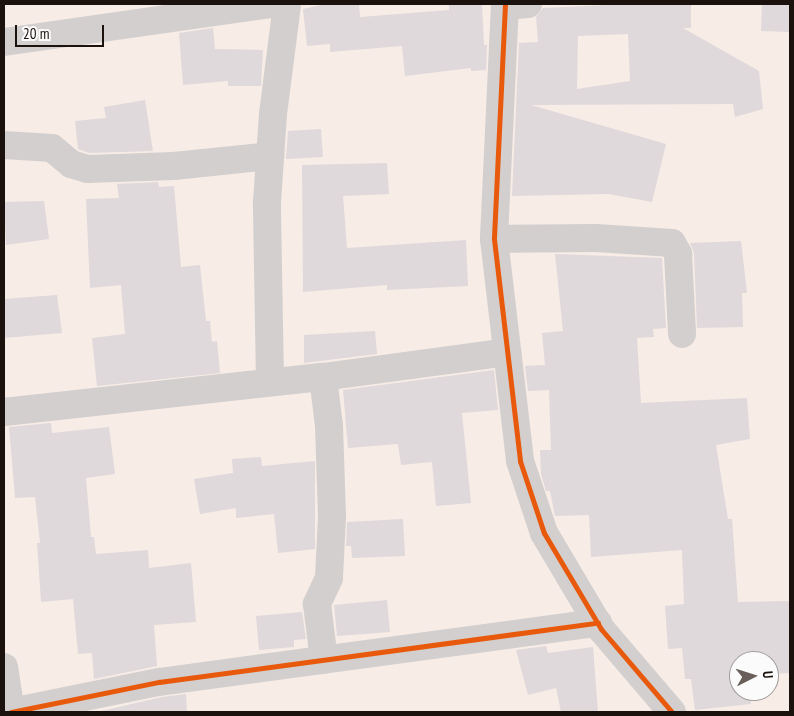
<!DOCTYPE html>
<style>
body{margin:0}
#map{position:relative;width:794px;height:716px;overflow:hidden;background:#f7ece6;font-family:"PT Sans Narrow",sans-serif}
div>[style]{position:absolute}
[style*='--x']{left:calc(var(--x)*1px);top:calc(var(--y)*1px);width:calc(var(--w)*1px);rotate:calc(var(--a)*1deg)}
.building>*{inset:0;background:#dfd9db}
.minor>*{height:28px;margin:-14px;padding:0 14px;transform-origin:14px;border-radius:14px;background:#d2cfce}
.cycleway>*{height:5px;margin:-2.5px;padding:0 2.5px;transform-origin:2.5px;border-radius:2.5px;background:#e8590c}
span{translate:-50% -50%;white-space:nowrap;text-align:center;line-height:1.15;-webkit-text-stroke:5px #fbfbfb;paint-order:stroke}
.frame{position:absolute;inset:0;border:5px solid #1c120d;pointer-events:none}
.north{position:absolute;left:729px;top:651px;width:50px;height:50px;box-sizing:border-box;background:#fbfbfb;border:1px solid #a29e9c;border-radius:50%;rotate:85deg;font-size:14px;font-weight:700;line-height:20px;text-align:center;color:#1c120d}
.north::after{content:'';display:block;margin:auto;width:18px;height:22px;background:#695e59;clip-path:polygon(50% 0,100% 100%,50% 72%,0 100%)}
.scale{position:absolute;left:15px;top:25px;width:89px;height:22px;box-sizing:border-box;border:2px solid #1c120d;border-top:0;padding-left:6px;font-size:15px;line-height:18px;white-space:nowrap;color:#1c120d;-webkit-text-stroke:4px #fbfbfb;paint-order:stroke}
</style>
<div id="map">
<div class="building">
<div style="clip-path:polygon(326px 4px,359px 4px,360px 17px,449px 10px,449px 4px,482px 4px,484px 45px,487px 45px,486px 70px,471px 71px,471px 68px,405px 76px,402px 46px,330px 52px,330px 44px,307px 46px,303px 9px)"></div>
<div style="clip-path:polygon(evenodd,631px 4px,691px 4px,691px 28px,683px 28px,759px 71px,763px 109px,735px 117px,733px 104px,531px 105px,666px 144px,652px 202px,608px 194px,512px 196px,519px 43px,538px 42px,536px 17px,543px 8px,631px 4px,628px 34px,630px 81px,577px 89px,578px 36px,628px 34px)"></div>
<div style="clip-path:polygon(762px 4px,790px 4px,790px 32px,761px 31px)"></div>
<div style="clip-path:polygon(213px 28px,215px 49px,263px 50px,261px 86px,228px 86px,228px 81px,183px 85px,179px 33px)"></div>
<div style="clip-path:polygon(145px 100px,153px 151px,89px 153px,78px 149px,75px 121px,106px 118px,104px 107px)"></div>
<div style="clip-path:polygon(321px 129px,323px 157px,286px 159px,288px 131px)"></div>
<div style="clip-path:polygon(387px 163px,389px 194px,343px 196px,347px 248px,466px 240px,468px 286px,387px 290px,387px 285px,303px 292px,302px 165px)"></div>
<div style="clip-path:polygon(158px 182px,159px 187px,174px 186px,181px 267px,200px 265px,206px 321px,210px 321px,212px 342px,217px 341px,220px 373px,97px 386px,92px 338px,125px 334px,121px 285px,90px 288px,86px 199px,119px 198px,117px 184px)"></div>
<div style="clip-path:polygon(44px 201px,49px 239px,6px 245px,4px 202px)"></div>
<div style="clip-path:polygon(741px 241px,747px 293px,742px 293px,743px 327px,697px 328px,694px 253px,690px 243px)"></div>
<div style="clip-path:polygon(555px 254px,662px 258px,666px 328px,653px 329px,654px 337px,637px 338px,641px 403px,747px 398px,750px 439px,716px 445px,728px 519px,732px 519px,738px 602px,790px 601px,790px 673px,769px 674px,769px 661px,739px 661px,739px 691px,750px 691px,751px 704px,695px 710px,691px 679px,685px 679px,682px 648px,668px 649px,665px 606px,684px 604px,682px 550px,591px 557px,589px 515px,555px 516px,550px 491px,546px 491px,541px 474px,540px 450px,551px 450px,549px 390px,528px 391px,525px 366px,545px 365px,542px 333px,563px 331px)"></div>
<div style="clip-path:polygon(57px 295px,62px 333px,4px 338px,4px 299px)"></div>
<div style="clip-path:polygon(375px 331px,377px 354px,304px 363px,304px 335px)"></div>
<div style="clip-path:polygon(494px 370px,498px 410px,462px 413px,471px 503px,436px 506px,432px 462px,401px 465px,398px 444px,348px 448px,343px 390px)"></div>
<div style="clip-path:polygon(51px 423px,52px 433px,109px 427px,115px 474px,86px 478px,91px 537px,94px 537px,96px 554px,148px 550px,149px 568px,191px 563px,196px 622px,154px 625px,157px 666px,94px 679px,92px 653px,78px 654px,73px 599px,41px 602px,37px 543px,40px 543px,35px 497px,15px 498px,9px 427px)"></div>
<div style="clip-path:polygon(261px 457px,262px 466px,315px 461px,315px 549px,278px 553px,274px 514px,236px 518px,236px 508px,200px 514px,194px 479px,233px 473px,232px 459px)"></div>
<div style="clip-path:polygon(403px 519px,405px 556px,352px 558px,351px 546px,346px 546px,347px 522px)"></div>
<div style="clip-path:polygon(387px 600px,390px 632px,337px 636px,334px 605px)"></div>
<div style="clip-path:polygon(302px 612px,306px 639px,294px 640px,294px 647px,259px 650px,256px 616px)"></div>
<div style="clip-path:polygon(546px 646px,548px 653px,593px 647px,598px 712px,561px 712px,556px 688px,528px 695px,516px 650px)"></div>
<div style="clip-path:polygon(186px 694px,187px 712px,97px 712px,162px 697px)"></div>
</div>
<div class="minor">
<div style="--x:505;--y:4;--w:235;--a:92.7"></div>
<div style="--x:494;--y:239;--w:224;--a:83.3"></div>
<div style="--x:520;--y:461;--w:76;--a:71.6"></div>
<div style="--x:544;--y:533;--w:112;--a:59.3"></div>
<div style="--x:601;--y:629;--w:109;--a:49.5"></div>
<div style="--x:505;--y:6;--w:23;--a:-5"></div>
<div style="--x:4;--y:42;--w:271;--a:-8.1"></div>
<div style="--x:4;--y:145;--w:48;--a:3.6"></div>
<div style="--x:52;--y:148;--w:25;--a:40"></div>
<div style="--x:71;--y:164;--w:17;--a:17"></div>
<div style="--x:87;--y:169;--w:87;--a:-2"></div>
<div style="--x:174;--y:166;--w:97;--a:-5.9"></div>
<div style="--x:494;--y:239;--w:102;--a:-0.6"></div>
<div style="--x:596;--y:238;--w:76;--a:3.8"></div>
<div style="--x:672;--y:243;--w:13;--a:61"></div>
<div style="--x:678;--y:254;--w:80;--a:87.1"></div>
<div style="--x:323;--y:377;--w:49;--a:83"></div>
<div style="--x:329;--y:426;--w:90;--a:88.1"></div>
<div style="--x:332;--y:516;--w:62;--a:92.8"></div>
<div style="--x:329;--y:578;--w:29;--a:115"></div>
<div style="--x:317;--y:604;--w:56;--a:82.9"></div>
<div style="--x:270;--y:382;--w:180;--a:-91"></div>
<div style="--x:267;--y:202;--w:88;--a:-86.1"></div>
<div style="--x:273;--y:114;--w:111;--a:-82.7"></div>
<div style="--x:4;--y:412;--w:321;--a:-6.3"></div>
<div style="--x:323;--y:377;--w:186;--a:-7.7"></div>
<div style="--x:4;--y:667;--w:46;--a:81.2"></div>
<div style="--x:11;--y:712;--w:151;--a:-11.5"></div>
<div style="--x:159;--y:682;--w:443;--a:-7.7"></div>
</div>
<div class="cycleway">
<div style="--x:505;--y:4;--w:235;--a:92.7"></div>
<div style="--x:494;--y:239;--w:224;--a:83.3"></div>
<div style="--x:520;--y:461;--w:76;--a:71.6"></div>
<div style="--x:544;--y:533;--w:112;--a:59.3"></div>
<div style="--x:601;--y:629;--w:109;--a:49.5"></div>
<div style="--x:11;--y:712;--w:151;--a:-11.5"></div>
<div style="--x:159;--y:682;--w:443;--a:-7.7"></div>
</div>
<div class="frame"></div>
<div class="north">U</div>
<div class="scale">20 m</div>
</div>
